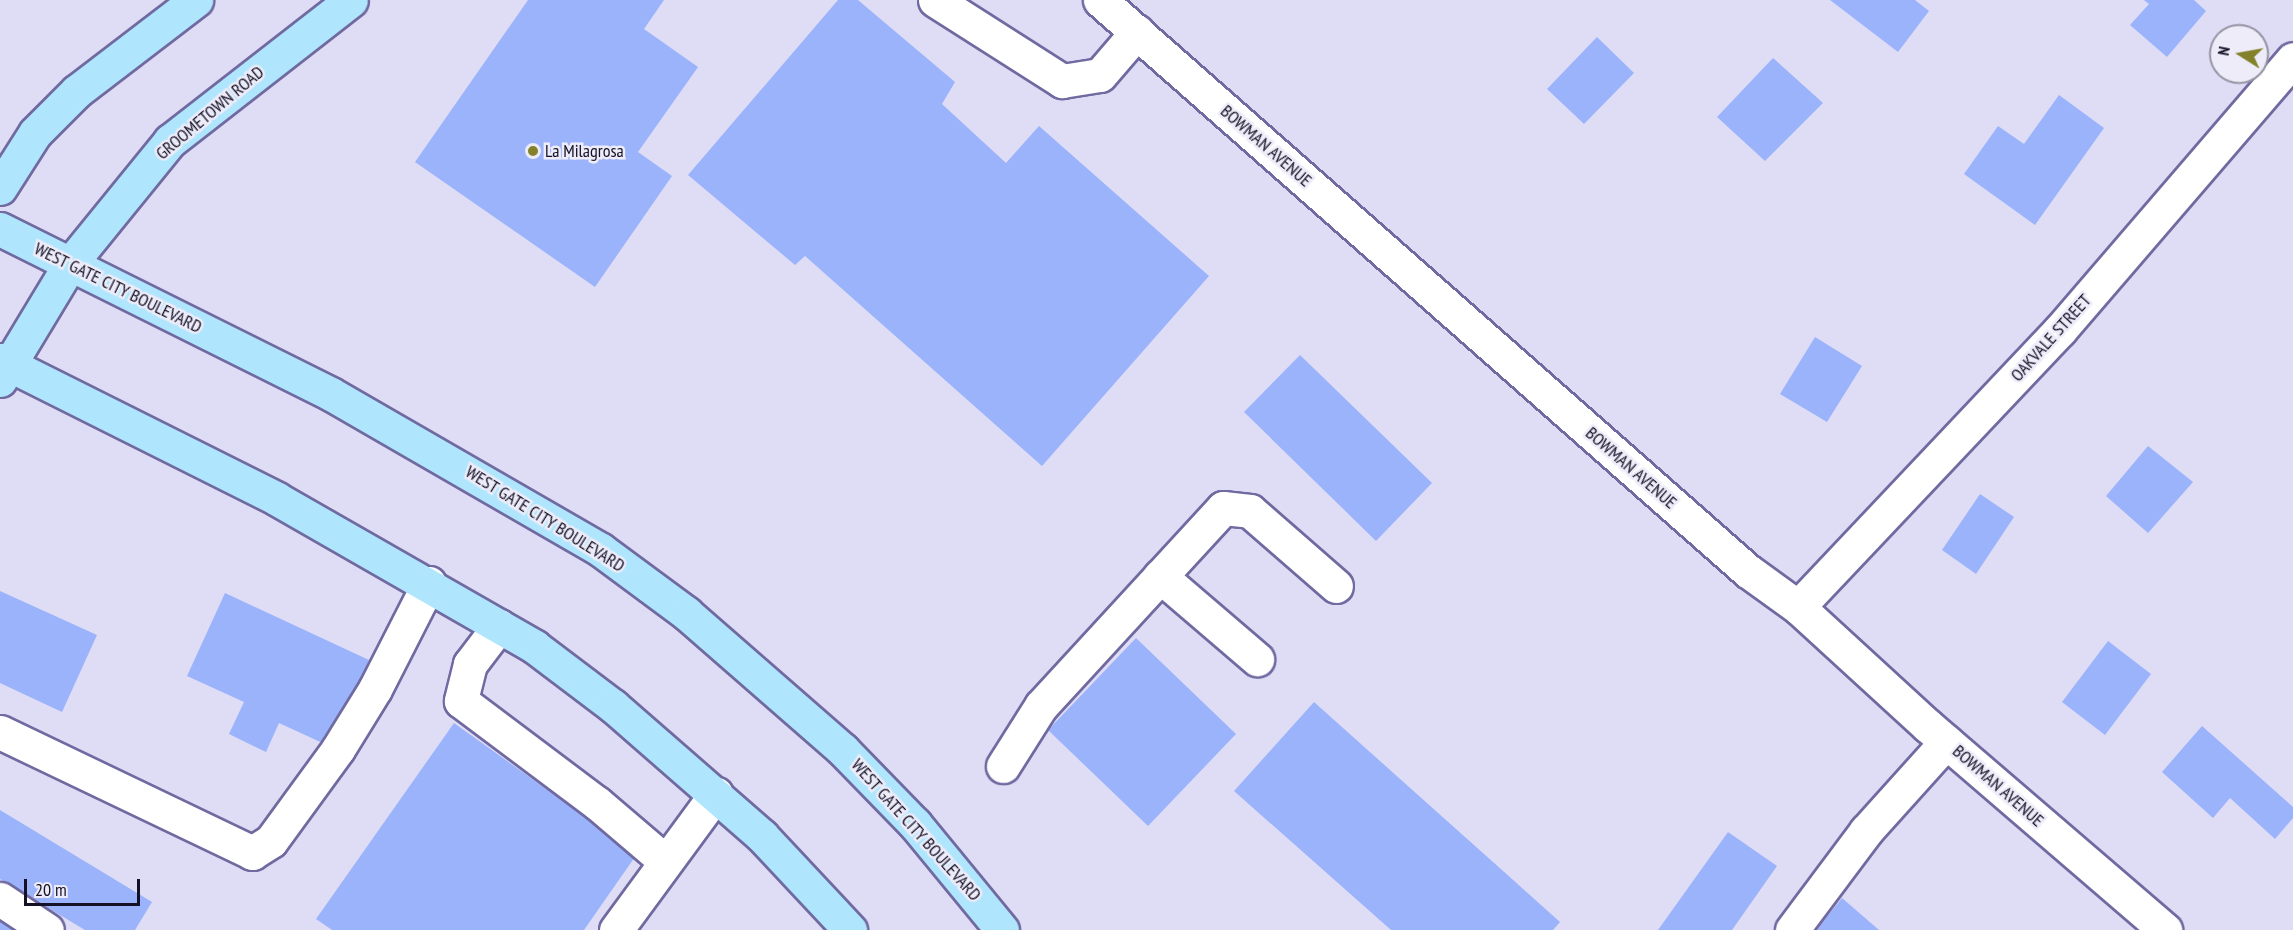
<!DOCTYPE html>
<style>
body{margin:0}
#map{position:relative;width:2293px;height:930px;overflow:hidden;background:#dfddf6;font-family:"PT Sans Narrow",sans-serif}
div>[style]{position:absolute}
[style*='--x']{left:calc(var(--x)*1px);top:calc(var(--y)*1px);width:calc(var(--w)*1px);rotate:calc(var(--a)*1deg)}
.building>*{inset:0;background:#9ab3fa}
.roads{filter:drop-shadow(2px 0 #706aa0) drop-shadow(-2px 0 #706aa0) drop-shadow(0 2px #706aa0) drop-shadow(0 -2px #706aa0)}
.minor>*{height:33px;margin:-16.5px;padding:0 16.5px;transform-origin:16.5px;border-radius:16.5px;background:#fff}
.major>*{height:33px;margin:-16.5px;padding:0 16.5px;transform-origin:16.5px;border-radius:16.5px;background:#afe6fe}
.dots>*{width:16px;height:16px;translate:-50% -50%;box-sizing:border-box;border:3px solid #edecf8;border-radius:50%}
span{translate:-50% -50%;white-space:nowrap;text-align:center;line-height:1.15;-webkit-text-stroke:5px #edecf8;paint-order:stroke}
.street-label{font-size:18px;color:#141126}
.poi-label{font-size:18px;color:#141126}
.left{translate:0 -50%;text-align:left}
.north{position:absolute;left:2209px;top:24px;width:60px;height:60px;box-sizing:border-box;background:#edecf8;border:2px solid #9694a4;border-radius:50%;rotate:281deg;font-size:16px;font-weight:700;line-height:24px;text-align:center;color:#141126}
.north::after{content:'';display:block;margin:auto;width:21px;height:27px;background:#83822b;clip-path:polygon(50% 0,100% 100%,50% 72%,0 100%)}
.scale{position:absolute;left:24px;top:879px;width:116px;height:27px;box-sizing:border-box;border:3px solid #141126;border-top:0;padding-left:8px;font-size:18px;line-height:21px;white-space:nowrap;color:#141126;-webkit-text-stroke:4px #edecf8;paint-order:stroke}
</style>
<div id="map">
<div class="building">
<div style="clip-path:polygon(528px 0,664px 0,644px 29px,698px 67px,638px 152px,672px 176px,595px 287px,415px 162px)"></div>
<div style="clip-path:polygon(838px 0,858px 0,955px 82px,942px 104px,1006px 163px,1039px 126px,1209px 276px,1042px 466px,805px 256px,795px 265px,688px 175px)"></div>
<div style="clip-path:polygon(1830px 0,1915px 0,1929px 11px,1898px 52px)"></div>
<div style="clip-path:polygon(2144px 0,2194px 0,2206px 11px,2167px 57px,2130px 25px,2149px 4px)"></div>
<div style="clip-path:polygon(1597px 37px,1634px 73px,1584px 124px,1547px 89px)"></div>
<div style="clip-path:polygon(1773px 58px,1823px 103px,1765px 161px,1717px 117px)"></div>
<div style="clip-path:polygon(2059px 95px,2104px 128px,2035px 225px,1964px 174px,1998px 126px,2024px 144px)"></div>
<div style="clip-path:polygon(1815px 337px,1862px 366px,1827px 422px,1780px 394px)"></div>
<div style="clip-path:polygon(1300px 355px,1432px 483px,1376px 541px,1244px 412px)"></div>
<div style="clip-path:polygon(2148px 446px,2193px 482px,2148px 533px,2106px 496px)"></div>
<div style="clip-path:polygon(1980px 494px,2014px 517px,1976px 574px,1942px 550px)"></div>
<div style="clip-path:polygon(0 591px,97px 635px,62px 712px,0 683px)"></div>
<div style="clip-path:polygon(225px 593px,369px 660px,329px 746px,279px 723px,266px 752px,229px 734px,244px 702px,187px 676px)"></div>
<div style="clip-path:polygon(1136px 638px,1236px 734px,1148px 826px,1048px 730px)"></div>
<div style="clip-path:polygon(2108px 641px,2151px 674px,2105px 735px,2062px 702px)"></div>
<div style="clip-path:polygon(1314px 702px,1560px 922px,1553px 930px,1391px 930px,1234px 791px)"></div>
<div style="clip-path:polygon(454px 723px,637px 854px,584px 930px,332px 930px,316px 919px)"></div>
<div style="clip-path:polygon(2202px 726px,2293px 807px,2293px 818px,2275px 839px,2230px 798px,2213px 818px,2162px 772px)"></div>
<div style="clip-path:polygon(0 810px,152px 902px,135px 930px,85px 930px,0 879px)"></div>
<div style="clip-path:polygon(1728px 832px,1777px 866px,1732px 930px,1658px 930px)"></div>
<div style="clip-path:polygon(1842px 898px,1879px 930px,1816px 930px)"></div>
<div style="clip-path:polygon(0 918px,17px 930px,0 930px)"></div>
</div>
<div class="roads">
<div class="minor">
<div style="--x:935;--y:0;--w:151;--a:32.5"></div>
<div style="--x:1062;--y:81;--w:38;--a:-9"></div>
<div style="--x:1100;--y:75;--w:57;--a:-49.3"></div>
<div style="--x:1100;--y:0;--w:864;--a:41.39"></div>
<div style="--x:1748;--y:571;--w:62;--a:35.8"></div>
<div style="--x:1798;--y:607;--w:176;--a:42.5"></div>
<div style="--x:1928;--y:726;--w:313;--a:40.7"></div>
<div style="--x:1160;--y:576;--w:128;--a:40.6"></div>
<div style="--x:1798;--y:607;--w:381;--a:-46.6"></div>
<div style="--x:2060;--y:330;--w:357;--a:-49.3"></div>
<div style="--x:499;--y:626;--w:48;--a:127.3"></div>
<div style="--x:470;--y:664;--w:38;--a:104"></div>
<div style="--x:461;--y:701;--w:170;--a:36.9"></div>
<div style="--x:597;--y:803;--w:89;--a:40.5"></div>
<div style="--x:0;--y:732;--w:280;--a:25.6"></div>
<div style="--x:252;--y:853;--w:22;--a:-32"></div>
<div style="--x:271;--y:841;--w:114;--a:-53.9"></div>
<div style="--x:338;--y:749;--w:70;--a:-58.3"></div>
<div style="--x:375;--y:689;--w:119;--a:-63"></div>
<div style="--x:1003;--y:766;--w:71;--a:-57.7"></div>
<div style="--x:1041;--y:706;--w:269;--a:-47.4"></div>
<div style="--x:1223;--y:508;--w:27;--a:6"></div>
<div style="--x:1250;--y:511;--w:114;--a:41.1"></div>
<div style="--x:0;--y:899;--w:56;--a:33.4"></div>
<div style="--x:616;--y:930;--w:169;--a:-53.7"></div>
<div style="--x:1792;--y:930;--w:124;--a:-53.2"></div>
<div style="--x:1866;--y:831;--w:120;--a:-48"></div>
</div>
<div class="major">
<div style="--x:0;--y:188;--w:65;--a:-57.5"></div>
<div style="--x:35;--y:133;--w:59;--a:-45"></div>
<div style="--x:77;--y:91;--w:150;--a:-37.4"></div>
<div style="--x:0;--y:229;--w:370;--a:26.5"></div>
<div style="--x:331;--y:394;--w:312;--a:30"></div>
<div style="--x:601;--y:550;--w:106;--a:36.5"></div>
<div style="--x:686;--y:613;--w:208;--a:41.1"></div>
<div style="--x:843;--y:750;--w:103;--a:45.8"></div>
<div style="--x:915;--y:824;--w:137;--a:50.6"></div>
<div style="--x:0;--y:360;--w:310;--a:26.6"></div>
<div style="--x:277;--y:499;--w:297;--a:29.8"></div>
<div style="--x:535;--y:647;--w:98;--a:37.1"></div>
<div style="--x:613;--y:706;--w:198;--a:41.1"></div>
<div style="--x:762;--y:836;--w:129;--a:46.9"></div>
<div style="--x:0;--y:380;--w:135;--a:-58.9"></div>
<div style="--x:70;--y:264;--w:159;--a:-50.9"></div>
<div style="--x:170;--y:141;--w:229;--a:-37.9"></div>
</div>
</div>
<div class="dots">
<div style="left:533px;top:151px;background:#83822b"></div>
</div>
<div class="street-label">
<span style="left:210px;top:113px;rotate:-40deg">GROOMETOWN ROAD</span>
<span style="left:1266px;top:146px;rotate:41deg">BOWMAN AVENUE</span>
<span style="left:118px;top:288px;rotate:26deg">WEST GATE CITY BOULEVARD</span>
<span style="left:2051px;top:338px;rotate:-48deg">OAKVALE STREET</span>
<span style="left:1631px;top:468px;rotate:41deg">BOWMAN AVENUE</span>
<span style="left:545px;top:519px;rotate:32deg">WEST GATE CITY BOULEVARD</span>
<span style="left:1998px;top:786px;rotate:41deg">BOWMAN AVENUE</span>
<span style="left:916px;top:830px;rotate:48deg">WEST GATE CITY BOULEVARD</span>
</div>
<div class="poi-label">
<span class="left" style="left:545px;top:151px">La Milagrosa</span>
</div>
<div class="north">N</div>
<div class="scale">20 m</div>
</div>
